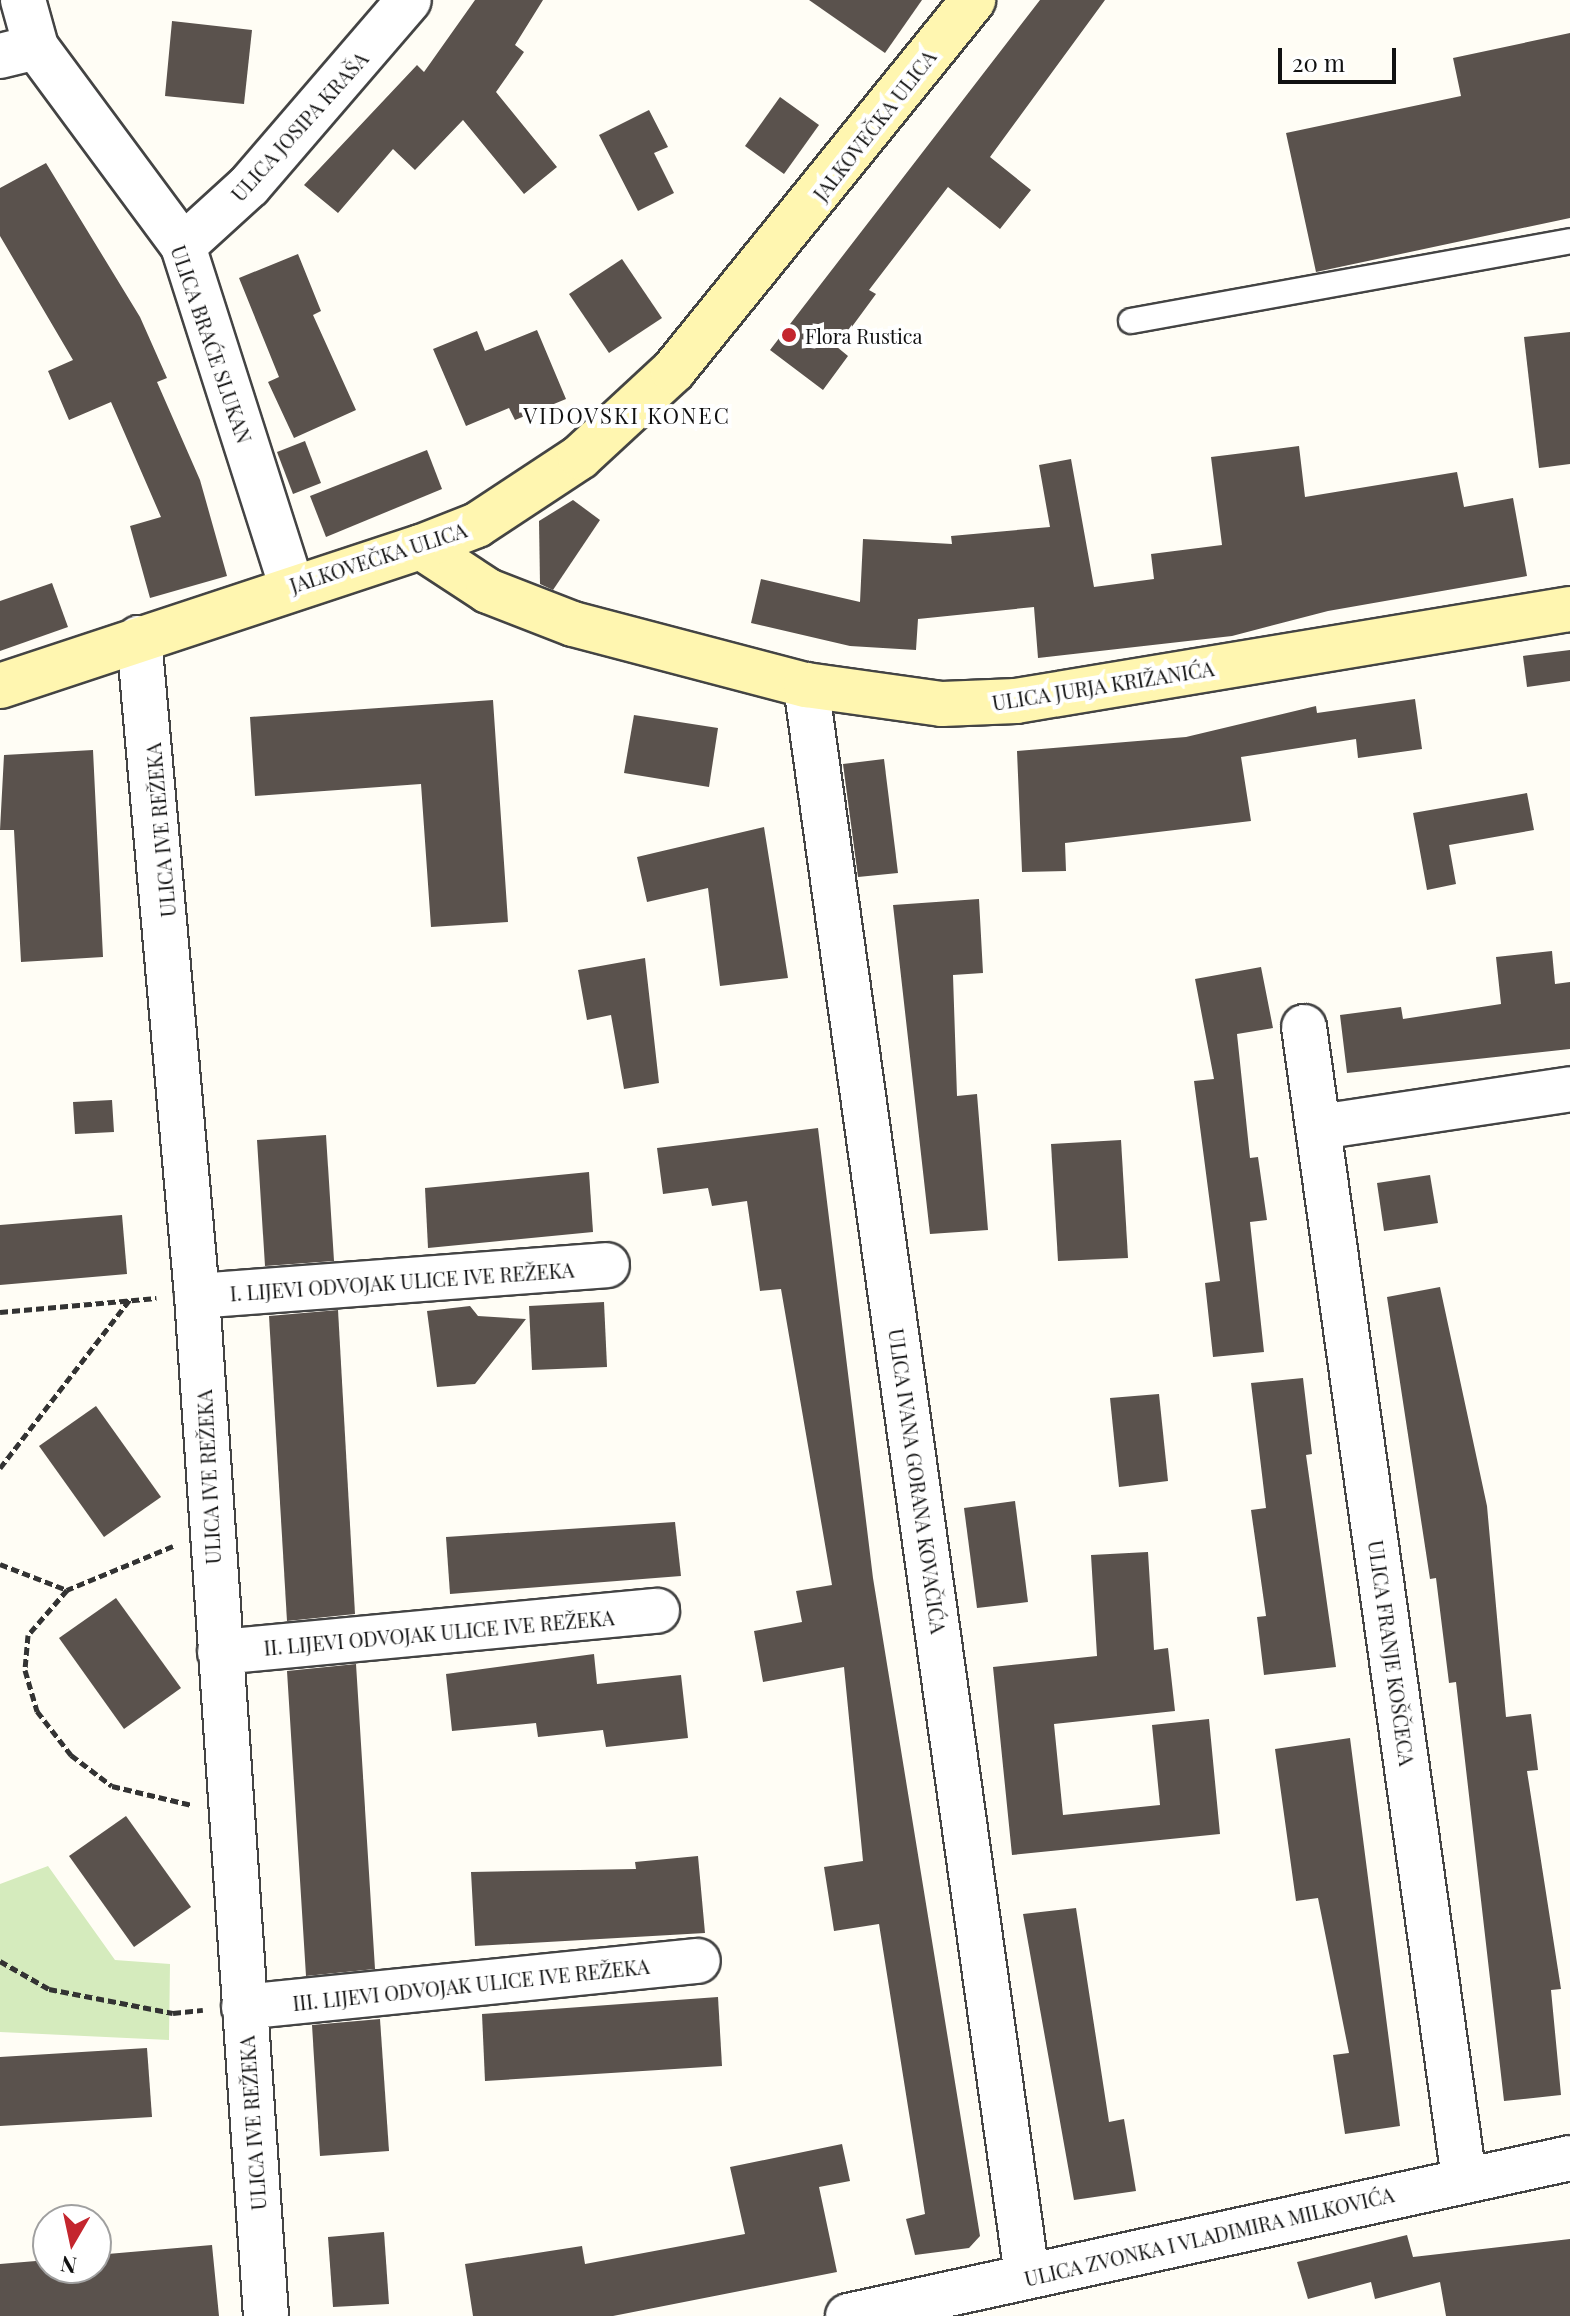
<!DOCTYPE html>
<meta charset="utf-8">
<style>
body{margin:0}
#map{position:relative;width:1570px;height:2316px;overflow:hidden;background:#fffdf5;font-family:"Playfair Display",serif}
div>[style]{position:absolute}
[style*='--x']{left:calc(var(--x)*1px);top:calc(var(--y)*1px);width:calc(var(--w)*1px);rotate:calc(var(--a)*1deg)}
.green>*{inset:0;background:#d5ebbd}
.building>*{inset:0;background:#5a524d}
.path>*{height:5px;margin-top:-2.5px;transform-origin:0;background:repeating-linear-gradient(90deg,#333 0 8px,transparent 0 12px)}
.roads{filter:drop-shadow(2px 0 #444) drop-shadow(-2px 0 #444) drop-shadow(0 2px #444) drop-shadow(0 -2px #444)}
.lane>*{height:24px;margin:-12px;padding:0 12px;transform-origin:12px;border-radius:12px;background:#fff}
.street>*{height:44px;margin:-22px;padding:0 22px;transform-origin:22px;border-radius:22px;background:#fff}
.secondary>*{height:44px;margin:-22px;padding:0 22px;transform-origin:22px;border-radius:22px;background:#fff6b0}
.dots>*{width:22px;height:22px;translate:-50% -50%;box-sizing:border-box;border:4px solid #fff;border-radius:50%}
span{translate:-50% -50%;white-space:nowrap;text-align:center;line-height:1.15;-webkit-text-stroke:8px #fff;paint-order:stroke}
.street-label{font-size:20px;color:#111}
.poi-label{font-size:20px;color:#111}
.left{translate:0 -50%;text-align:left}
.neighbourhood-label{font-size:22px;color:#111;letter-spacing:2px}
.north{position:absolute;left:32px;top:2204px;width:80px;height:80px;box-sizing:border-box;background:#fff;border:2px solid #a0a0a0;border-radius:50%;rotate:189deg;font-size:22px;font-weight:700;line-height:32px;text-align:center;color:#111}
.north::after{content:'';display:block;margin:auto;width:28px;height:36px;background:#c4262e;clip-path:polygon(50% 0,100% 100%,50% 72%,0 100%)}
.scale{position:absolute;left:1278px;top:48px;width:118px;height:36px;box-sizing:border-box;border:4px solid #111;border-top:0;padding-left:10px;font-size:24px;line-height:28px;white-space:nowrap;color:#111;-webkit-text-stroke:6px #fff;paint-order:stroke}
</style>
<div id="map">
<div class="green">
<div style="clip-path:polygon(48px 1866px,115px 1960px,170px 1964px,169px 2040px,0 2032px,0 1884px)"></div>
</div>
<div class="building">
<div style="clip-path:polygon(475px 0,543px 0,515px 45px,524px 52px,496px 92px,557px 167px,524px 194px,463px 120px,415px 170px,393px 149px,338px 213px,304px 185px,417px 65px,424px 72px)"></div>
<div style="clip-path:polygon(809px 0,922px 0,885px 53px)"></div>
<div style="clip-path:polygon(1040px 0,1105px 0,990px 157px,1031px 190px,1000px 229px,948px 187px,869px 290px,876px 294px,837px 347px,848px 356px,823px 390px,770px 350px)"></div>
<div style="clip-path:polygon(172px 21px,252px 30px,244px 104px,165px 96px)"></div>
<div style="clip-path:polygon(1570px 33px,1570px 218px,1316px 272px,1286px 133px,1461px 96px,1453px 58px)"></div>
<div style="clip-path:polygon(780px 97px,819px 125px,784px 174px,745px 146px)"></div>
<div style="clip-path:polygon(649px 110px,668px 147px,654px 153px,674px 193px,638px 211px,599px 135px)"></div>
<div style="clip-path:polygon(46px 163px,140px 317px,167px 378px,157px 382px,200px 480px,227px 576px,150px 598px,130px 526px,161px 517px,111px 402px,69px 420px,48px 371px,73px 360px,0 236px,0 188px)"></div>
<div style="clip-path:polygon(298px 254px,321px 311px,313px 315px,356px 410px,294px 438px,268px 382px,279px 377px,239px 278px)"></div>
<div style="clip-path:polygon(622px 259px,662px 318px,609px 353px,569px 294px)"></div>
<div style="clip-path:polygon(537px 330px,566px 399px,515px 420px,509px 408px,466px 426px,433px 349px,477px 331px,485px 351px)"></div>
<div style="clip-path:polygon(1570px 332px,1570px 464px,1539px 468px,1524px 337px)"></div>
<div style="clip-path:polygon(305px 441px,321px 483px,293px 494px,277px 452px)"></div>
<div style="clip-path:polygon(1299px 446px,1305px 497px,1457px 472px,1464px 507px,1513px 498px,1527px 576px,1328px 611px,1232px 636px,1038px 658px,1034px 607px,918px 619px,916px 650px,850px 646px,751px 623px,761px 579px,860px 602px,863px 539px,952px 544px,951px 536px,1050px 527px,1039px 465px,1071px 459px,1094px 587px,1154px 579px,1151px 554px,1222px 545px,1211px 457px)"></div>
<div style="clip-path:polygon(427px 450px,442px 489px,326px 537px,310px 496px)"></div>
<div style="clip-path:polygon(573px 500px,600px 520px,553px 590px,540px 584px,539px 521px)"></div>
<div style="clip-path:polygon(52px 583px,68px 627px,0 651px,0 601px)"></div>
<div style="clip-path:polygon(1570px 650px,1570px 681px,1527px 687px,1523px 656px)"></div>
<div style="clip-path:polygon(1415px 699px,1422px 749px,1358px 758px,1356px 739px,1241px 757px,1251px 821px,1065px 843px,1066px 871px,1022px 872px,1017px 751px,1186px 737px,1316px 706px,1317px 713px)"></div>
<div style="clip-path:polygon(493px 700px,508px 922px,431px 927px,421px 784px,255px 796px,250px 717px)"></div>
<div style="clip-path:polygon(634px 715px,718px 728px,709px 787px,624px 773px)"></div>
<div style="clip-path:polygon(93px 750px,103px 957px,21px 962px,14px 830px,0 830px,4px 755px)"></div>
<div style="clip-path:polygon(884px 759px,898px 873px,858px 877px,843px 764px)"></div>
<div style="clip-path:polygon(1527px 793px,1534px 830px,1449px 845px,1456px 884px,1427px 890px,1413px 813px)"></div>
<div style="clip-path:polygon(764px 827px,788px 978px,720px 986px,708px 888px,647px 902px,637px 857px)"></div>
<div style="clip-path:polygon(979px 899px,983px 973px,953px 975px,957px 1096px,977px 1094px,988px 1230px,930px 1234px,893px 905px)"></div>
<div style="clip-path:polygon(1552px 951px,1555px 984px,1570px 982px,1570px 1049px,1347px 1073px,1340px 1015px,1401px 1007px,1403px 1019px,1501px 1004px,1496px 957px)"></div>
<div style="clip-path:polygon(645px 958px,659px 1083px,624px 1089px,611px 1015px,587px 1020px,578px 970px)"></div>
<div style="clip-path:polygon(1261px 967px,1273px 1028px,1237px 1034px,1250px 1158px,1258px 1157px,1267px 1220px,1250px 1222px,1264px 1352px,1213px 1357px,1205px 1283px,1220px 1281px,1194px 1081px,1214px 1079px,1195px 979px)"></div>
<div style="clip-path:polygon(112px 1100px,114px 1132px,75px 1134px,73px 1102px)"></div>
<div style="clip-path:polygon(818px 1128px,873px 1578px,980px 2236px,969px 2248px,915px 2255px,906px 2219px,925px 2214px,879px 1924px,834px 1931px,824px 1867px,863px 1861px,844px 1667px,763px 1682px,754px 1631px,802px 1622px,796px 1591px,832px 1585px,781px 1289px,760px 1291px,747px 1201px,712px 1206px,708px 1188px,663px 1194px,657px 1148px)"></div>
<div style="clip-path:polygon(326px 1135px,334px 1261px,265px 1266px,257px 1140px)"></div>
<div style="clip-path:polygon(1121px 1140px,1128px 1258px,1058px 1261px,1051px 1144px)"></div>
<div style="clip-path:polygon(589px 1172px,593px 1232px,428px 1248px,425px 1188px)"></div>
<div style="clip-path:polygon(1430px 1175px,1438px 1223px,1384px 1231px,1377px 1183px)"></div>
<div style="clip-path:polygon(122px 1215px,127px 1274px,0 1285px,0 1225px)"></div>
<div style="clip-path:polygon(1440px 1287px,1487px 1506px,1506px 1717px,1531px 1714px,1538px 1770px,1527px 1771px,1561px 1989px,1551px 1990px,1561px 2095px,1504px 2101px,1456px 1682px,1449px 1683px,1436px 1578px,1430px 1579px,1387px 1297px)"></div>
<div style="clip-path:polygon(604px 1302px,607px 1367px,532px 1370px,529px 1306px)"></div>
<div style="clip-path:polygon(470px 1306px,478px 1316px,526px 1319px,475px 1384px,437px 1387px,427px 1311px)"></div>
<div style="clip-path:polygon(338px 1310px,355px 1614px,287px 1621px,269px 1316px)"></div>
<div style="clip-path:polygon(1303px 1378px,1312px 1454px,1306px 1455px,1336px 1667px,1264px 1675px,1257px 1617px,1266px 1616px,1251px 1510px,1266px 1508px,1251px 1383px)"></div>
<div style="clip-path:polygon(1159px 1394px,1168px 1481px,1119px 1487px,1110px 1398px)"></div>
<div style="clip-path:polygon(96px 1406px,161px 1497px,104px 1537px,39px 1446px)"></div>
<div style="clip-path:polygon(1015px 1501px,1028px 1602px,977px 1608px,964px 1508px)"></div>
<div style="clip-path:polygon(675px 1522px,681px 1576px,450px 1594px,446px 1537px)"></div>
<div style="clip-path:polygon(1148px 1552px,1154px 1650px,1168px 1648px,1175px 1711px,1054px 1724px,1063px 1815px,1160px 1805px,1152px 1725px,1209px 1719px,1220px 1834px,1012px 1855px,993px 1667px,1097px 1656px,1091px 1555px)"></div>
<div style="clip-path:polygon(116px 1598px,181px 1688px,124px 1729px,59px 1638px)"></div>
<div style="clip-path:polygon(594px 1654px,597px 1684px,681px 1675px,688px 1738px,606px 1747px,603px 1730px,538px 1737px,536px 1723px,452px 1731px,446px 1674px)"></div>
<div style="clip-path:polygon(356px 1664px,375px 1969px,306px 1976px,287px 1671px)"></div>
<div style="clip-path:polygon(1350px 1738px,1400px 2126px,1345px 2134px,1333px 2055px,1349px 2053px,1318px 1898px,1296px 1901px,1275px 1749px)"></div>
<div style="clip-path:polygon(126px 1816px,191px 1907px,134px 1947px,69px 1856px)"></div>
<div style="clip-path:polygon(698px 1856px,705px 1933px,475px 1946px,471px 1872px,636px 1869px,635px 1862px)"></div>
<div style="clip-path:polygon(1076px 1908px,1109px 2122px,1124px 2119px,1136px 2191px,1074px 2200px,1023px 1914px)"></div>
<div style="clip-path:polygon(718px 1997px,722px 2066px,485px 2081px,482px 2014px)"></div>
<div style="clip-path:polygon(380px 2019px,389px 2151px,320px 2156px,312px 2025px)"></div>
<div style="clip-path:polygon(147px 2048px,152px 2117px,0 2126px,0 2057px)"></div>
<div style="clip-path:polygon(842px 2144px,850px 2181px,819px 2187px,837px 2272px,613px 2316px,473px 2316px,465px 2264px,582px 2246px,585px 2264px,745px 2234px,730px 2167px)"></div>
<div style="clip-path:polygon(384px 2232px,389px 2304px,333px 2307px,328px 2237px)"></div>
<div style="clip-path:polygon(1407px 2235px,1413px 2257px,1570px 2239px,1570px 2316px,1446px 2316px,1440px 2282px,1375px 2299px,1371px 2282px,1308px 2299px,1297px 2262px)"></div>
<div style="clip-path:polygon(212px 2245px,219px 2316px,0 2316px,0 2264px,48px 2260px,48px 2268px,96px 2268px,96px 2255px)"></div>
</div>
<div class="path">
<div style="--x:0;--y:1312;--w:157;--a:-5.1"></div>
<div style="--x:0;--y:1468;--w:213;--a:-52.4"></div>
<div style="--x:173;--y:1546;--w:115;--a:157.5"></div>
<div style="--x:67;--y:1590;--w:60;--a:130.9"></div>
<div style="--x:28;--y:1635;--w:35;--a:95"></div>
<div style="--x:25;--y:1670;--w:43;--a:73.7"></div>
<div style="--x:37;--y:1711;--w:56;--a:52.3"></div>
<div style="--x:71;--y:1755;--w:51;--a:37.1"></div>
<div style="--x:112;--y:1786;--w:82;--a:13.4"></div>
<div style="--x:0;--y:1564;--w:72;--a:21.2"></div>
<div style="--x:0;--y:1961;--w:56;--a:29.7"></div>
<div style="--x:49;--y:1989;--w:126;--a:11"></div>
<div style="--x:173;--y:2013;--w:30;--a:-6"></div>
</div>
<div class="roads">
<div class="lane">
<div style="--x:1131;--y:321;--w:446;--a:-10.3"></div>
</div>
<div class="street">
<div style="--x:23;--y:0;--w:49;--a:74.5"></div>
<div style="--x:36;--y:47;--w:247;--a:53.5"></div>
<div style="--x:183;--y:246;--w:355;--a:72.3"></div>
<div style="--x:0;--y:56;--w:37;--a:-14"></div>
<div style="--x:183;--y:246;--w:89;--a:-42.3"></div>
<div style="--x:249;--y:186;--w:245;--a:-49.3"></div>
<div style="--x:139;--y:638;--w:661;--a:84.96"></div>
<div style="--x:197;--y:1296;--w:1022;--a:86.13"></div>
<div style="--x:806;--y:685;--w:1606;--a:82.09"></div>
<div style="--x:1304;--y:1027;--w:1163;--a:82.09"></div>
<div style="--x:1320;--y:1127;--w:253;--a:-8.6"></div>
<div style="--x:197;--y:1296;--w:411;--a:-4.3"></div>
<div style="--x:220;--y:1652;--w:439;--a:-5.4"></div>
<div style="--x:244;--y:2007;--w:456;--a:-5.8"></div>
<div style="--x:848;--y:2316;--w:739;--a:-12.34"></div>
</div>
<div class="secondary">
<div style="--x:421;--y:547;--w:80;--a:33.3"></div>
<div style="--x:488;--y:591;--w:91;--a:21.2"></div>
<div style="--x:573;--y:624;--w:241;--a:14.7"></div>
<div style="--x:806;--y:685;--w:137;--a:8"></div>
<div style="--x:942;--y:704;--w:74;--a:-2.3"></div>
<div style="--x:1016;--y:701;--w:562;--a:-9.43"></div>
<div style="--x:0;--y:686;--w:443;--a:-18.3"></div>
<div style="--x:421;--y:547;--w:60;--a:-21.4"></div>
<div style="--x:477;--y:525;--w:123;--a:-33.4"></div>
<div style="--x:580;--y:457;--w:127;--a:-42.8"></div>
<div style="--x:673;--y:371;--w:477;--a:-51"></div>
</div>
</div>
<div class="dots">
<div style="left:789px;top:335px;background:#c4262e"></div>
</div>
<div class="street-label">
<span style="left:874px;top:125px;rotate:-52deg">JALKOVEČKA ULICA</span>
<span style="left:299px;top:126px;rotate:-48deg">ULICA JOSIPA KRAŠA</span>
<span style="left:212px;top:344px;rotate:71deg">ULICA BRAĆE SLUKAN</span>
<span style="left:378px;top:557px;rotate:-18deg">JALKOVEČKA ULICA</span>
<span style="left:1103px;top:685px;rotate:-9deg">ULICA JURJA KRIŽANIĆA</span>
<span style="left:160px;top:830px;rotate:-95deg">ULICA IVE REŽEKA</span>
<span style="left:402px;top:1281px;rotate:-4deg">I. LIJEVI ODVOJAK ULICE IVE REŽEKA</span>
<span style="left:208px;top:1477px;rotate:-93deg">ULICA IVE REŽEKA</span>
<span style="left:918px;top:1481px;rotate:82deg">ULICA IVANA GORANA KOVAČIĆA</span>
<span style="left:439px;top:1632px;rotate:-5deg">II. LIJEVI ODVOJAK ULICE IVE REŽEKA</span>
<span style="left:1392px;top:1653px;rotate:82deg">ULICA FRANJE KOŠČECA</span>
<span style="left:471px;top:1984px;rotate:-6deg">III. LIJEVI ODVOJAK ULICE IVE REŽEKA</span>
<span style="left:252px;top:2123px;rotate:-94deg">ULICA IVE REŽEKA</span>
<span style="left:1209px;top:2236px;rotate:-13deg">ULICA ZVONKA I VLADIMIRA MILKOVIĆA</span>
</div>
<div class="poi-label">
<span class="left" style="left:805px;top:335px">Flora Rustica</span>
</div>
<div class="neighbourhood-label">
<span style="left:627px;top:416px">VIDOVSKI KONEC</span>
</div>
<div class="north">N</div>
<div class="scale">20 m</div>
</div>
